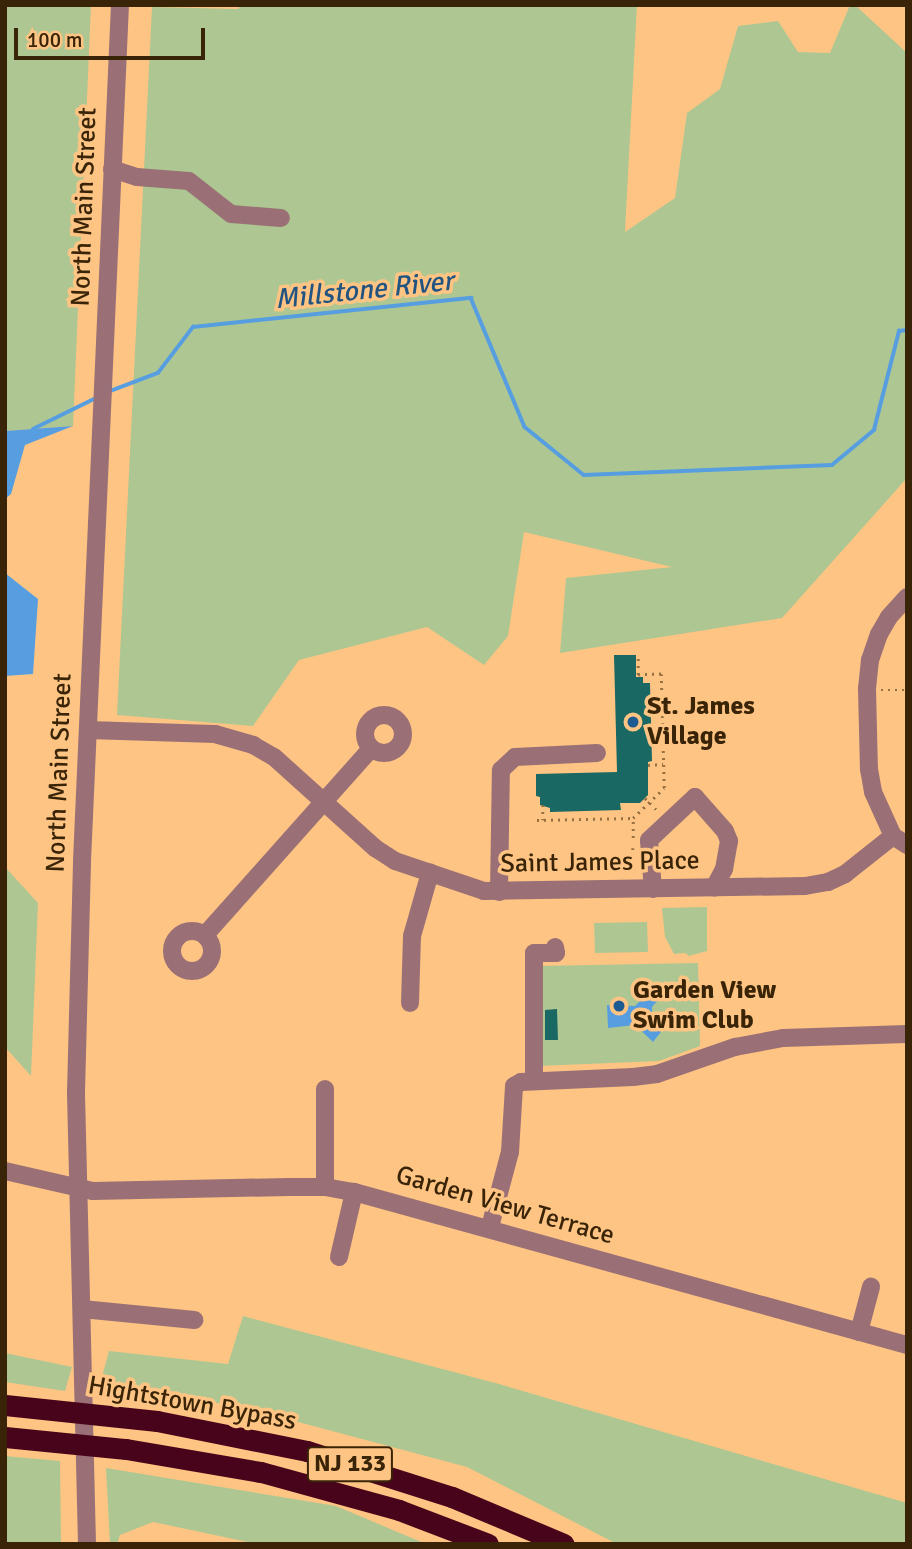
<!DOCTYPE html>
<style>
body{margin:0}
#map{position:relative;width:912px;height:1549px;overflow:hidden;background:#fec483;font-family:Signika,sans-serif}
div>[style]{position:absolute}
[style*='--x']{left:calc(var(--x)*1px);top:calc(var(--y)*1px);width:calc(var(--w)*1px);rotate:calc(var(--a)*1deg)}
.green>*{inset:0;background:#aec792}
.water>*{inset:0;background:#579ee1}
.stream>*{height:3.5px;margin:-1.75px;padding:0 1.75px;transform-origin:1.75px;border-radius:1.75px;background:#579ee1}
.building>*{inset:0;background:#196863}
.path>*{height:2.5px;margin-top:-1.25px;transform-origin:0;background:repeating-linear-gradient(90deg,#987143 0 2px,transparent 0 7px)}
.minor>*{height:18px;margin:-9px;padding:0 9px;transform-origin:9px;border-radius:9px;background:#9a7076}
.minor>.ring{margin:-9px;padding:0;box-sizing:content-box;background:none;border:18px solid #9a7076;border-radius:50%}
.highway>*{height:21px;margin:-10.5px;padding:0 10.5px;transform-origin:10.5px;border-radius:10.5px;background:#48041b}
.dots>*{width:19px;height:19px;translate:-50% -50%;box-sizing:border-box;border:4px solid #fec483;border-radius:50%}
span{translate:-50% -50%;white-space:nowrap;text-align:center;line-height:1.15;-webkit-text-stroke:7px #fec483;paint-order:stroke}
.shield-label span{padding:2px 5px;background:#fec483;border:2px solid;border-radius:5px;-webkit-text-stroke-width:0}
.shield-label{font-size:24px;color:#3a2408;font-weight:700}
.street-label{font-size:26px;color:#3a2408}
.poi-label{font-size:26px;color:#3a2408;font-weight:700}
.left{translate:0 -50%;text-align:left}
.water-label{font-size:28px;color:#225481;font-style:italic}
.frame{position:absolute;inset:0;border:7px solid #3a2408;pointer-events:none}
.scale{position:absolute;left:14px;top:28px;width:191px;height:32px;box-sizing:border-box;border:4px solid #3a2408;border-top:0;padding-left:9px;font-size:21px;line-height:24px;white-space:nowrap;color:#3a2408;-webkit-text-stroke:5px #fec483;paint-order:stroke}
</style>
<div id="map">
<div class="green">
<div style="clip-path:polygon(5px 5px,91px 5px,73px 426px,5px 431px)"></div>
<div style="clip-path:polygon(241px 5px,637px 5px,625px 232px,675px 198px,687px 113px,720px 89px,738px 26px,778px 21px,798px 52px,830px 53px,850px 5px,855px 5px,907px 53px,907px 478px,782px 618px,560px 653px,566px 578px,672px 567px,524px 532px,508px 636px,484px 665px,427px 627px,299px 660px,253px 726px,117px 715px,152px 7px,238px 9px)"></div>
<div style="clip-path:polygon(5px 867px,38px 903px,31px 1076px,5px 1047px)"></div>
<div style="clip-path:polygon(707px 907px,707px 951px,689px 956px,685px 953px,674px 954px,665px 937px,662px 908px)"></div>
<div style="clip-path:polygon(647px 922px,648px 952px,595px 953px,594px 923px)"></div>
<div style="clip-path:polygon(698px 963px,700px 1046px,659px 1061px,539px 1066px,537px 966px)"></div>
<div style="clip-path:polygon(243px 1316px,499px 1384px,907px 1503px,907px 1544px,617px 1544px,467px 1467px,231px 1404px,97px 1395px,109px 1351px,228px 1364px)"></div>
<div style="clip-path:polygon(5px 1353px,72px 1367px,65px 1391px,5px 1382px)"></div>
<div style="clip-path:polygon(5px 1456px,60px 1461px,61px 1544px,5px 1544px)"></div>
<div style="clip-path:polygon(106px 1468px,336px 1506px,426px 1544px,257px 1544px,153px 1522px,120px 1535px,117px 1544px,110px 1544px)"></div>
</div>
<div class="water">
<div style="clip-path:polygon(73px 426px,25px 445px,11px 494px,5px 499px,5px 431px)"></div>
<div style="clip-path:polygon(5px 573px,38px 599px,33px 674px,5px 676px)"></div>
<div style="clip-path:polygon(652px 989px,660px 998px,652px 1007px,652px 1023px,661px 1032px,653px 1042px,635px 1025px,608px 1028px,607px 1005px,635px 1006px)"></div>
</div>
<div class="stream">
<div style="--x:108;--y:392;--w:53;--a:-20.8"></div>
<div style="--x:158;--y:373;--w:58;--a:-52.7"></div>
<div style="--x:193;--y:327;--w:280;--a:-6"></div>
<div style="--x:471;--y:298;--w:140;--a:67.3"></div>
<div style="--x:525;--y:427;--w:76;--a:39.1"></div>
<div style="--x:584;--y:475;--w:248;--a:-2.3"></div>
<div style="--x:832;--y:465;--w:55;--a:-39.8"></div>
<div style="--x:874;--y:430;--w:102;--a:-75.8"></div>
<div style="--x:899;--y:331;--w:8;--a:-7"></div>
<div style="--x:33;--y:429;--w:72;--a:-26.2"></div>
</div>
<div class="building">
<div style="clip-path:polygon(614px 655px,636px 655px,636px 677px,643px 677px,643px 683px,650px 683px,652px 761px,648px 762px,648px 795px,640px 803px,620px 803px,621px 810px,550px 812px,550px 808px,540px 805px,540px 797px,536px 796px,536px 774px,617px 772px)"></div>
<div style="clip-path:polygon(557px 1009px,558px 1040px,545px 1040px,545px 1010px)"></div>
</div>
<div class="path">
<div style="--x:881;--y:690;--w:26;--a:0"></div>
<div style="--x:648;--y:765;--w:15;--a:-4"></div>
<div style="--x:645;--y:798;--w:20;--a:45"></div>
<div style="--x:543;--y:805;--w:15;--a:90"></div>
<div style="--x:537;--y:820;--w:96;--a:-1.2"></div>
<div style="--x:633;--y:838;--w:20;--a:-90"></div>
<div style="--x:633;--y:818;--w:43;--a:-44.1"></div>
<div style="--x:664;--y:788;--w:114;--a:-91.5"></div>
<div style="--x:661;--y:674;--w:23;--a:178"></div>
<div style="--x:638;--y:675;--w:17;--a:-90"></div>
<div style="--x:633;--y:848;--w:25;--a:90"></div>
</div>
<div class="minor">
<div style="--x:112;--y:169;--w:26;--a:18"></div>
<div style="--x:137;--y:177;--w:52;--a:4.4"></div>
<div style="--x:189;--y:181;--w:53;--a:38.2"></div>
<div style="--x:231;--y:214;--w:50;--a:4.6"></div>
<div style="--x:907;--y:597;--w:27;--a:132"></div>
<div style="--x:889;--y:617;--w:20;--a:120"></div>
<div style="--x:879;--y:634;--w:28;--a:109"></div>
<div style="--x:870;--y:660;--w:29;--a:96"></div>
<div style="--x:867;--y:689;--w:80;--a:88.6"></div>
<div style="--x:869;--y:769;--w:23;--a:80"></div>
<div style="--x:873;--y:792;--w:48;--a:65.6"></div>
<div style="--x:893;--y:836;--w:17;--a:33"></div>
<div class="ring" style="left:365px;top:715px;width:20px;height:20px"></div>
<div style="--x:88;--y:730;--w:127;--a:1.8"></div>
<div style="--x:215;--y:734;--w:40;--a:16"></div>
<div style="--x:253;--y:745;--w:24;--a:30"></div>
<div style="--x:274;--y:757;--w:136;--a:42"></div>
<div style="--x:375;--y:848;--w:24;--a:33"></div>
<div style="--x:395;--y:861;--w:94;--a:18.6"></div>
<div style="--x:484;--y:891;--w:321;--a:-0.9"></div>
<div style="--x:805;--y:886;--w:23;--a:-10"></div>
<div style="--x:828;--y:882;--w:19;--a:-25"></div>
<div style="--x:845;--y:874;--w:61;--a:-38.4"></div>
<div style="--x:653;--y:889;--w:49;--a:-94.7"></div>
<div style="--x:649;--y:840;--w:63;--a:-43.1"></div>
<div style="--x:695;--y:797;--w:45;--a:48.6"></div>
<div style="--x:725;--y:831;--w:11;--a:68"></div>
<div style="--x:729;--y:841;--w:28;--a:100"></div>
<div style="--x:724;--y:869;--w:21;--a:118"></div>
<div style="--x:499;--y:892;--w:122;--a:-89.1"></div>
<div style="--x:501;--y:770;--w:19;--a:-43"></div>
<div style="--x:515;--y:757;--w:82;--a:-2.8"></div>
<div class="ring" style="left:172px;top:931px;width:22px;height:22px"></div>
<div style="--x:205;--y:935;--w:249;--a:-48.3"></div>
<div style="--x:410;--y:1003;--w:67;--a:-88.3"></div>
<div style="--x:412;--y:936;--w:66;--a:-74.1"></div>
<div style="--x:534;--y:1079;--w:126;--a:-90"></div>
<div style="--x:534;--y:953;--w:22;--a:0"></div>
<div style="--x:556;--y:953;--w:6;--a:-99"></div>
<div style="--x:325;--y:1089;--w:98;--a:90"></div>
<div style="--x:5;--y:1171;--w:90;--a:12.8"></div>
<div style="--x:93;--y:1191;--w:196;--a:-1.2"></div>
<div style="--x:289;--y:1187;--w:36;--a:0"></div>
<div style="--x:325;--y:1187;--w:29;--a:10"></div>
<div style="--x:354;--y:1192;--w:574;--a:15.47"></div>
<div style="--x:490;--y:1227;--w:78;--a:-75.1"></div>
<div style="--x:510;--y:1152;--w:66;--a:-86.5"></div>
<div style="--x:514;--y:1086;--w:8;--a:-30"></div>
<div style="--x:521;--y:1082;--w:112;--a:-2.6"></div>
<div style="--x:633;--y:1077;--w:24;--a:-7"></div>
<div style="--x:657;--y:1074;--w:83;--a:-19.1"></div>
<div style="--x:735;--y:1047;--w:49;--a:-10.6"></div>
<div style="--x:783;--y:1038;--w:124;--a:-1.8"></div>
<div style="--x:339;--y:1257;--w:67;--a:-77"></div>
<div style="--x:82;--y:1309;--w:113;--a:5.6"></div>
<div style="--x:859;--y:1332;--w:47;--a:-75.1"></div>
<div style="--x:87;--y:1544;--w:452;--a:-91.4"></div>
<div style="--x:76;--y:1092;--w:231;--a:-88.5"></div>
<div style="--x:82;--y:861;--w:857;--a:-87.46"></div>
</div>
<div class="highway">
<div style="--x:5;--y:1405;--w:153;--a:6"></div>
<div style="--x:157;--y:1421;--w:153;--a:11.3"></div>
<div style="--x:307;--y:1451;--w:152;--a:17.6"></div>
<div style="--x:452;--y:1497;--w:121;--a:22.8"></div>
<div style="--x:5;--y:1437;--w:122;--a:5.7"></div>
<div style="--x:126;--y:1449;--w:137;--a:9.7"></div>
<div style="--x:261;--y:1472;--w:143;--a:15.4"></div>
<div style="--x:399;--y:1510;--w:95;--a:20.9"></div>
</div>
<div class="dots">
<div style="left:633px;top:722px;background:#1b5b91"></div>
<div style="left:619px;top:1006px;background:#1b5b91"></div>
</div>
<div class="shield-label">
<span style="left:350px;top:1464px">NJ 133</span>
</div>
<div class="street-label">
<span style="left:85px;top:207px;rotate:-88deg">North Main Street</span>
<span style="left:60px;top:773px;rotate:-88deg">North Main Street</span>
<span style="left:600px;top:863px;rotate:-1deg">Saint James Place</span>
<span style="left:505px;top:1206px;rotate:16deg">Garden View Terrace</span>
<span style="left:192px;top:1404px;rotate:10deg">Hightstown Bypass</span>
</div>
<div class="poi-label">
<span class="left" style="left:647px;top:722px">St. James<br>Village</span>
<span class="left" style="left:633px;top:1006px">Garden View<br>Swim Club</span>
</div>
<div class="water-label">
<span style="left:364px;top:290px;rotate:-6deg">Millstone River</span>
</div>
<div class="frame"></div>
<div class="scale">100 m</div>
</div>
